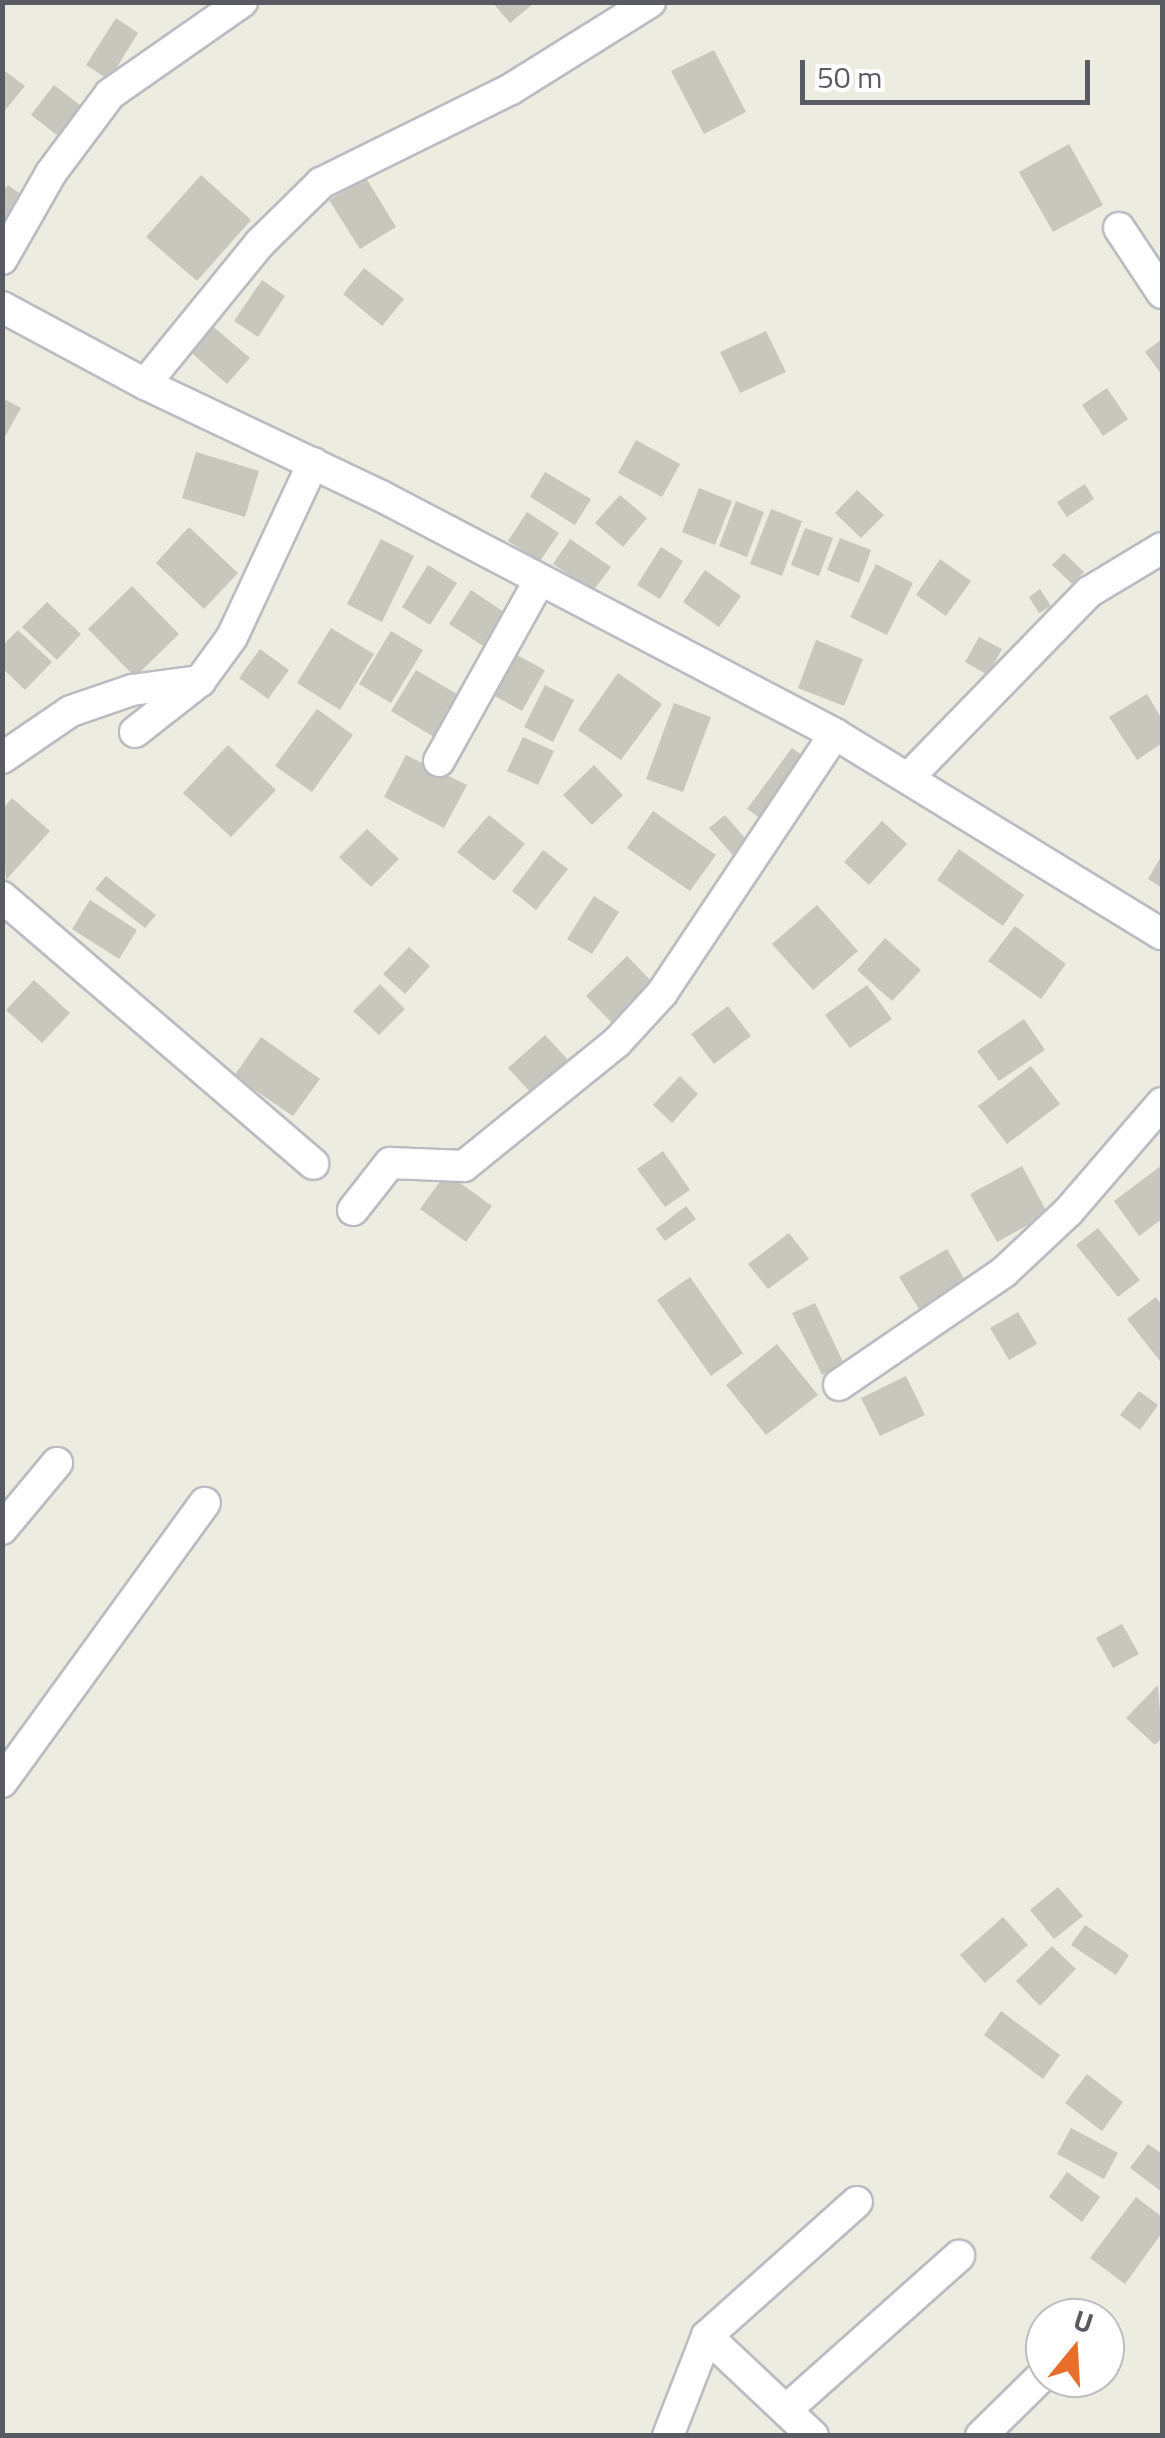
<!DOCTYPE html>
<style>
body{margin:0}
#map{position:relative;width:1165px;height:2438px;overflow:hidden;background:#ecece0;font-family:"Titillium Web",sans-serif}
div>[style]{position:absolute}
[style*='--x']{left:calc(var(--x)*1px);top:calc(var(--y)*1px);width:calc(var(--w)*1px);rotate:calc(var(--a)*1deg)}
.building>*{inset:0;background:#c7c7bd}
.roads{filter:drop-shadow(2px 0 #bbbcc2) drop-shadow(-2px 0 #bbbcc2) drop-shadow(0 2px #bbbcc2) drop-shadow(0 -2px #bbbcc2)}
.street>*{height:30px;margin:-15px;padding:0 15px;transform-origin:15px;border-radius:15px;background:#fff}
span{translate:-50% -50%;white-space:nowrap;text-align:center;line-height:1.15;-webkit-text-stroke:8px #fff;paint-order:stroke}
.frame{position:absolute;inset:0;border:5px solid #595b62;pointer-events:none}
.north{position:absolute;left:1025px;top:2298px;width:100px;height:100px;box-sizing:border-box;background:#fff;border:2px solid #bdbdc0;border-radius:50%;rotate:18deg;font-size:28px;font-weight:700;line-height:40px;text-align:center;color:#595b62}
.north::after{content:'';display:block;margin:auto;width:35px;height:45px;background:#e96e2a;clip-path:polygon(50% 0,100% 100%,50% 72%,0 100%)}
.scale{position:absolute;left:800px;top:60px;width:290px;height:45px;box-sizing:border-box;border:5px solid #595b62;border-top:0;padding-left:12px;font-size:30px;line-height:35px;white-space:nowrap;color:#595b62;-webkit-text-stroke:8px #fff;paint-order:stroke}
</style>
<div id="map">
<div class="building">
<div style="clip-path:polygon(492px 2px,535px 2px,510px 23px)"></div>
<div style="clip-path:polygon(116px 18px,138px 33px,109px 80px,86px 65px)"></div>
<div style="clip-path:polygon(714px 50px,746px 112px,704px 134px,671px 71px)"></div>
<div style="clip-path:polygon(2px 69px,25px 86px,2px 114px)"></div>
<div style="clip-path:polygon(54px 85px,89px 112px,66px 142px,31px 115px)"></div>
<div style="clip-path:polygon(1069px 144px,1103px 205px,1053px 232px,1019px 172px)"></div>
<div style="clip-path:polygon(201px 175px,251px 220px,197px 281px,146px 237px)"></div>
<div style="clip-path:polygon(366px 178px,396px 227px,360px 249px,329px 200px)"></div>
<div style="clip-path:polygon(8px 185px,34px 204px,2px 244px,2px 192px)"></div>
<div style="clip-path:polygon(364px 268px,404px 299px,382px 326px,343px 294px)"></div>
<div style="clip-path:polygon(262px 280px,285px 296px,258px 337px,234px 321px)"></div>
<div style="clip-path:polygon(209px 323px,250px 358px,227px 384px,186px 348px)"></div>
<div style="clip-path:polygon(766px 331px,786px 372px,740px 393px,720px 352px)"></div>
<div style="clip-path:polygon(1162px 339px,1162px 375px,1145px 352px)"></div>
<div style="clip-path:polygon(1107px 388px,1128px 419px,1103px 436px,1082px 405px)"></div>
<div style="clip-path:polygon(2px 398px,21px 408px,2px 442px)"></div>
<div style="clip-path:polygon(636px 440px,680px 464px,662px 497px,618px 473px)"></div>
<div style="clip-path:polygon(196px 452px,259px 471px,245px 517px,182px 498px)"></div>
<div style="clip-path:polygon(545px 472px,591px 499px,575px 525px,530px 497px)"></div>
<div style="clip-path:polygon(1085px 484px,1094px 499px,1067px 517px,1057px 502px)"></div>
<div style="clip-path:polygon(699px 488px,732px 501px,715px 545px,682px 532px)"></div>
<div style="clip-path:polygon(857px 490px,884px 515px,861px 538px,835px 513px)"></div>
<div style="clip-path:polygon(620px 495px,647px 518px,623px 547px,595px 523px)"></div>
<div style="clip-path:polygon(736px 501px,764px 512px,747px 557px,719px 546px)"></div>
<div style="clip-path:polygon(771px 509px,802px 521px,782px 576px,750px 564px)"></div>
<div style="clip-path:polygon(527px 512px,559px 533px,540px 561px,508px 541px)"></div>
<div style="clip-path:polygon(189px 527px,238px 573px,204px 609px,156px 563px)"></div>
<div style="clip-path:polygon(805px 528px,833px 538px,819px 576px,791px 565px)"></div>
<div style="clip-path:polygon(840px 538px,871px 550px,859px 583px,827px 570px)"></div>
<div style="clip-path:polygon(381px 539px,414px 556px,382px 622px,347px 604px)"></div>
<div style="clip-path:polygon(570px 539px,611px 567px,593px 591px,553px 564px)"></div>
<div style="clip-path:polygon(661px 547px,683px 561px,660px 599px,637px 585px)"></div>
<div style="clip-path:polygon(1064px 553px,1084px 572px,1072px 584px,1052px 565px)"></div>
<div style="clip-path:polygon(940px 559px,971px 581px,946px 616px,916px 595px)"></div>
<div style="clip-path:polygon(876px 564px,913px 583px,887px 635px,850px 617px)"></div>
<div style="clip-path:polygon(428px 565px,457px 583px,430px 625px,402px 607px)"></div>
<div style="clip-path:polygon(705px 570px,741px 596px,719px 627px,683px 602px)"></div>
<div style="clip-path:polygon(132px 586px,179px 634px,135px 677px,88px 629px)"></div>
<div style="clip-path:polygon(1040px 589px,1051px 606px,1039px 613px,1029px 597px)"></div>
<div style="clip-path:polygon(471px 590px,510px 616px,488px 649px,449px 624px)"></div>
<div style="clip-path:polygon(47px 602px,81px 634px,57px 660px,22px 627px)"></div>
<div style="clip-path:polygon(331px 628px,374px 654px,340px 710px,297px 683px)"></div>
<div style="clip-path:polygon(18px 630px,52px 662px,25px 690px,2px 668px,2px 646px)"></div>
<div style="clip-path:polygon(391px 631px,423px 650px,391px 703px,359px 684px)"></div>
<div style="clip-path:polygon(979px 637px,1002px 649px,988px 675px,965px 662px)"></div>
<div style="clip-path:polygon(816px 640px,863px 659px,844px 706px,798px 688px)"></div>
<div style="clip-path:polygon(260px 649px,289px 670px,268px 699px,239px 678px)"></div>
<div style="clip-path:polygon(513px 653px,545px 670px,522px 711px,491px 694px)"></div>
<div style="clip-path:polygon(416px 670px,464px 698px,439px 740px,391px 711px)"></div>
<div style="clip-path:polygon(618px 673px,662px 704px,621px 760px,578px 730px)"></div>
<div style="clip-path:polygon(545px 685px,574px 700px,553px 742px,524px 727px)"></div>
<div style="clip-path:polygon(1147px 694px,1162px 719px,1162px 743px,1137px 760px,1109px 717px)"></div>
<div style="clip-path:polygon(674px 703px,711px 717px,683px 792px,646px 779px)"></div>
<div style="clip-path:polygon(317px 709px,353px 735px,312px 792px,275px 766px)"></div>
<div style="clip-path:polygon(523px 737px,554px 751px,538px 785px,507px 771px)"></div>
<div style="clip-path:polygon(228px 745px,276px 790px,231px 837px,183px 793px)"></div>
<div style="clip-path:polygon(792px 748px,810px 761px,764px 821px,747px 809px)"></div>
<div style="clip-path:polygon(406px 755px,467px 785px,444px 828px,384px 797px)"></div>
<div style="clip-path:polygon(594px 765px,623px 795px,592px 825px,563px 795px)"></div>
<div style="clip-path:polygon(12px 798px,50px 831px,6px 880px,2px 810px)"></div>
<div style="clip-path:polygon(653px 811px,716px 855px,690px 891px,627px 848px)"></div>
<div style="clip-path:polygon(489px 815px,525px 844px,494px 881px,457px 852px)"></div>
<div style="clip-path:polygon(725px 815px,751px 845px,736px 859px,709px 828px)"></div>
<div style="clip-path:polygon(882px 821px,907px 844px,869px 885px,844px 862px)"></div>
<div style="clip-path:polygon(367px 829px,399px 859px,371px 887px,339px 857px)"></div>
<div style="clip-path:polygon(959px 849px,1024px 895px,1003px 926px,937px 880px)"></div>
<div style="clip-path:polygon(543px 850px,568px 869px,536px 910px,512px 891px)"></div>
<div style="clip-path:polygon(1162px 855px,1162px 888px,1148px 879px)"></div>
<div style="clip-path:polygon(106px 876px,156px 915px,145px 928px,95px 889px)"></div>
<div style="clip-path:polygon(594px 896px,619px 912px,592px 954px,567px 939px)"></div>
<div style="clip-path:polygon(90px 900px,137px 930px,119px 959px,72px 929px)"></div>
<div style="clip-path:polygon(817px 905px,858px 951px,813px 990px,772px 944px)"></div>
<div style="clip-path:polygon(1015px 926px,1066px 964px,1041px 999px,988px 961px)"></div>
<div style="clip-path:polygon(885px 938px,921px 970px,892px 1001px,857px 970px)"></div>
<div style="clip-path:polygon(409px 947px,430px 966px,405px 994px,383px 974px)"></div>
<div style="clip-path:polygon(627px 956px,653px 983px,612px 1023px,586px 996px)"></div>
<div style="clip-path:polygon(34px 980px,70px 1013px,42px 1043px,6px 1010px)"></div>
<div style="clip-path:polygon(380px 984px,405px 1009px,379px 1035px,353px 1011px)"></div>
<div style="clip-path:polygon(867px 985px,892px 1019px,850px 1048px,825px 1015px)"></div>
<div style="clip-path:polygon(728px 1006px,751px 1036px,714px 1064px,691px 1034px)"></div>
<div style="clip-path:polygon(1024px 1019px,1045px 1050px,999px 1081px,977px 1051px)"></div>
<div style="clip-path:polygon(545px 1035px,572px 1064px,535px 1097px,508px 1068px)"></div>
<div style="clip-path:polygon(261px 1037px,320px 1079px,293px 1116px,234px 1076px)"></div>
<div style="clip-path:polygon(1031px 1066px,1060px 1104px,1007px 1144px,978px 1106px)"></div>
<div style="clip-path:polygon(680px 1076px,698px 1094px,672px 1123px,653px 1105px)"></div>
<div style="clip-path:polygon(663px 1151px,690px 1190px,665px 1207px,637px 1169px)"></div>
<div style="clip-path:polygon(1162px 1165px,1162px 1219px,1139px 1236px,1114px 1201px)"></div>
<div style="clip-path:polygon(1022px 1166px,1048px 1214px,997px 1242px,970px 1194px)"></div>
<div style="clip-path:polygon(446px 1173px,492px 1206px,466px 1242px,420px 1209px)"></div>
<div style="clip-path:polygon(686px 1206px,696px 1219px,665px 1241px,656px 1229px)"></div>
<div style="clip-path:polygon(1098px 1228px,1140px 1280px,1118px 1297px,1076px 1245px)"></div>
<div style="clip-path:polygon(789px 1233px,809px 1259px,768px 1289px,748px 1264px)"></div>
<div style="clip-path:polygon(947px 1249px,966px 1282px,919px 1309px,899px 1277px)"></div>
<div style="clip-path:polygon(690px 1277px,743px 1353px,711px 1376px,657px 1300px)"></div>
<div style="clip-path:polygon(1156px 1297px,1162px 1306px,1162px 1364px,1127px 1319px)"></div>
<div style="clip-path:polygon(815px 1303px,844px 1364px,822px 1375px,792px 1313px)"></div>
<div style="clip-path:polygon(1018px 1312px,1037px 1344px,1009px 1360px,990px 1328px)"></div>
<div style="clip-path:polygon(777px 1344px,818px 1395px,766px 1435px,726px 1385px)"></div>
<div style="clip-path:polygon(906px 1376px,925px 1415px,880px 1436px,861px 1398px)"></div>
<div style="clip-path:polygon(1139px 1391px,1158px 1405px,1140px 1430px,1120px 1415px)"></div>
<div style="clip-path:polygon(1122px 1624px,1139px 1654px,1113px 1668px,1096px 1638px)"></div>
<div style="clip-path:polygon(1158px 1685px,1162px 1738px,1155px 1745px,1126px 1718px)"></div>
<div style="clip-path:polygon(1058px 1887px,1083px 1916px,1054px 1939px,1030px 1910px)"></div>
<div style="clip-path:polygon(1003px 1917px,1028px 1945px,985px 1983px,960px 1955px)"></div>
<div style="clip-path:polygon(1085px 1925px,1129px 1955px,1116px 1975px,1071px 1945px)"></div>
<div style="clip-path:polygon(1052px 1946px,1076px 1969px,1040px 2006px,1016px 1981px)"></div>
<div style="clip-path:polygon(1001px 2011px,1060px 2055px,1043px 2079px,984px 2035px)"></div>
<div style="clip-path:polygon(1087px 2074px,1123px 2102px,1102px 2131px,1065px 2103px)"></div>
<div style="clip-path:polygon(1071px 2128px,1118px 2153px,1104px 2179px,1057px 2154px)"></div>
<div style="clip-path:polygon(1148px 2144px,1162px 2154px,1162px 2192px,1130px 2168px)"></div>
<div style="clip-path:polygon(1067px 2172px,1100px 2197px,1082px 2222px,1049px 2197px)"></div>
<div style="clip-path:polygon(1136px 2197px,1162px 2217px,1162px 2233px,1125px 2284px,1090px 2258px)"></div>
</div>
<div class="roads">
<div class="street">
<div style="--x:1119;--y:228;--w:78;--a:56.5"></div>
<div style="--x:2;--y:259;--w:99;--a:-60.3"></div>
<div style="--x:51;--y:173;--w:99;--a:-53.2"></div>
<div style="--x:110;--y:94;--w:161;--a:-34.9"></div>
<div style="--x:2;--y:307;--w:162;--a:28.3"></div>
<div style="--x:145;--y:384;--w:261;--a:25.4"></div>
<div style="--x:381;--y:496;--w:513;--a:27.66"></div>
<div style="--x:835;--y:734;--w:383;--a:31.5"></div>
<div style="--x:145;--y:384;--w:182;--a:-50.8"></div>
<div style="--x:260;--y:243;--w:86;--a:-44.5"></div>
<div style="--x:321;--y:183;--w:212;--a:-26.3"></div>
<div style="--x:511;--y:89;--w:164;--a:-32"></div>
<div style="--x:135;--y:732;--w:83;--a:-38.1"></div>
<div style="--x:200;--y:681;--w:54;--a:-54"></div>
<div style="--x:232;--y:637;--w:192;--a:-65"></div>
<div style="--x:2;--y:758;--w:83;--a:-34.3"></div>
<div style="--x:71;--y:711;--w:65;--a:-19"></div>
<div style="--x:132;--y:690;--w:69;--a:-7.5"></div>
<div style="--x:439;--y:761;--w:206;--a:-60.9"></div>
<div style="--x:908;--y:778;--w:260;--a:-45.8"></div>
<div style="--x:1089;--y:592;--w:85;--a:-31.1"></div>
<div style="--x:2;--y:897;--w:410;--a:40.6"></div>
<div style="--x:353;--y:1210;--w:60;--a:-51.8"></div>
<div style="--x:390;--y:1163;--w:74;--a:2.3"></div>
<div style="--x:464;--y:1166;--w:197;--a:-39"></div>
<div style="--x:617;--y:1042;--w:67;--a:-47.4"></div>
<div style="--x:662;--y:993;--w:311;--a:-56.3"></div>
<div style="--x:839;--y:1385;--w:200;--a:-34.4"></div>
<div style="--x:1004;--y:1272;--w:88;--a:-43.2"></div>
<div style="--x:1068;--y:1212;--w:144;--a:-49.2"></div>
<div style="--x:2;--y:1529;--w:86;--a:-50.2"></div>
<div style="--x:2;--y:1782;--w:345;--a:-54"></div>
<div style="--x:786;--y:2410;--w:232;--a:-41.7"></div>
<div style="--x:668;--y:2436;--w:107;--a:-68.7"></div>
<div style="--x:813;--y:2436;--w:146;--a:-136.7"></div>
<div style="--x:707;--y:2336;--w:201;--a:-41.8"></div>
<div style="--x:981;--y:2436;--w:90;--a:-44.5"></div>
</div>
</div>
<div class="frame"></div>
<div class="north">U</div>
<div class="scale">50 m</div>
</div>
